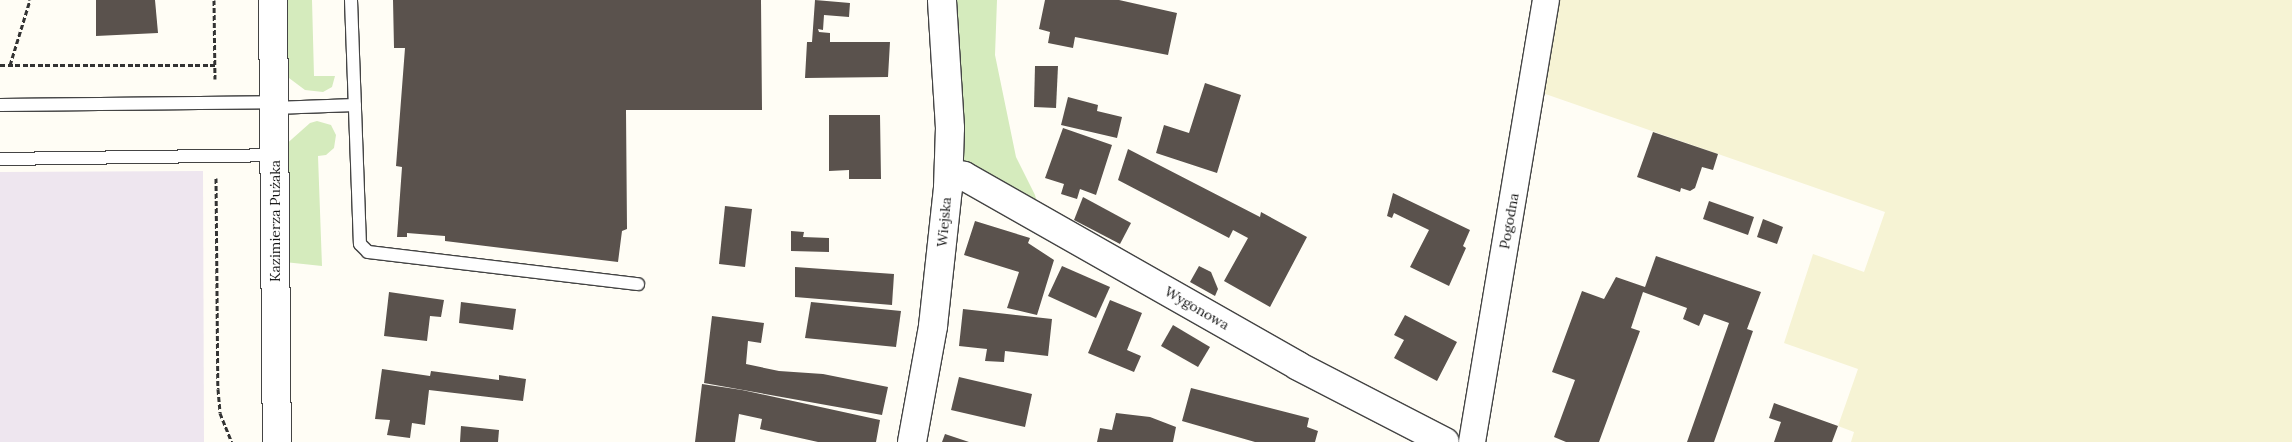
<!DOCTYPE html>
<meta charset="utf-8">
<style>
body{margin:0}
#map{position:relative;width:2292px;height:442px;overflow:hidden;background:#fffdf5;font-family:Lora,serif}
div>[style]{position:absolute}
[style*='--x']{left:calc(var(--x)*1px);top:calc(var(--y)*1px);width:calc(var(--w)*1px);rotate:calc(var(--a)*1deg)}
.industrial>*{inset:0;background:#eee6ef}
.farmland>*{inset:0;background:#f6f3d4}
.green>*{inset:0;background:#d5ebbd}
.building>*{inset:0;background:#5a524d}
.path>*{height:3px;margin-top:-1.5px;transform-origin:0;background:repeating-linear-gradient(90deg,#333 0 5px,transparent 0 7.5px)}
.roads{filter:drop-shadow(1px 0 #444) drop-shadow(-1px 0 #444) drop-shadow(0 1px #444) drop-shadow(0 -1px #444)}
.service>*{height:12px;margin:-6px;padding:0 6px;transform-origin:6px;border-radius:6px;background:#fff}
.minor>*{height:26px;margin:-13px;padding:0 13px;transform-origin:13px;border-radius:13px;background:#fff}
.tertiary>*{height:28px;margin:-14px;padding:0 14px;transform-origin:14px;border-radius:14px;background:#fff}
span{translate:-50% -50%;white-space:nowrap;text-align:center;line-height:1.15;-webkit-text-stroke:5px #fff;paint-order:stroke}
.street-label{font-size:14px;color:#111}
</style>
<div id="map">
<div class="industrial">
<div style="clip-path:polygon(203px 171px,204px 442px,0 442px,0 172px)"></div>
</div>
<div class="farmland">
<div style="clip-path:polygon(1546px 0,2292px 0,2292px 442px,1851px 442px,1854px 432px,1838px 426px,1858px 369px,1784px 343px,1813px 254px,1864px 272px,1885px 212px,1531px 89px)"></div>
</div>
<div class="green">
<div style="clip-path:polygon(288px 0,312px 0,314px 76px,335px 76px,332px 87px,323px 92px,305px 90px,273px 66px,273px 12px)"></div>
<div style="clip-path:polygon(942px 0,997px 0,995px 55px,1016px 157px,1035px 195px,1043px 223px,964px 176px)"></div>
<div style="clip-path:polygon(317px 121px,331px 125px,336px 135px,334px 148px,326px 155px,318px 156px,322px 266px,275px 261px,274px 155px,310px 123px)"></div>
</div>
<div class="building">
<div style="clip-path:polygon(96px 0,155px 0,158px 33px,96px 36px)"></div>
<div style="clip-path:polygon(393px 0,761px 0,762px 110px,626px 110px,627px 229px,622px 231px,618px 262px,445px 241px,445px 236px,407px 233px,407px 237px,397px 237px,402px 167px,396px 166px,405px 48px,394px 48px)"></div>
<div style="clip-path:polygon(815px 0,850px 3px,849px 17px,824px 15px,823px 30px,818px 29px,819px 32px,830px 33px,830px 42px,890px 42px,888px 77px,805px 78px,807px 42px,812px 42px)"></div>
<div style="clip-path:polygon(1045px 0,1119px 0,1177px 13px,1168px 55px,1075px 37px,1073px 48px,1048px 43px,1050px 32px,1039px 29px)"></div>
<div style="clip-path:polygon(1035px 66px,1058px 66px,1056px 108px,1034px 107px)"></div>
<div style="clip-path:polygon(1205px 83px,1241px 95px,1217px 173px,1156px 153px,1164px 125px,1189px 133px)"></div>
<div style="clip-path:polygon(1068px 97px,1098px 105px,1097px 111px,1122px 117px,1117px 138px,1061px 125px)"></div>
<div style="clip-path:polygon(829px 115px,880px 115px,881px 179px,849px 179px,849px 170px,829px 171px)"></div>
<div style="clip-path:polygon(1063px 128px,1112px 145px,1096px 195px,1080px 189px,1077px 199px,1061px 194px,1064px 184px,1045px 178px)"></div>
<div style="clip-path:polygon(1653px 132px,1718px 154px,1713px 170px,1702px 167px,1695px 188px,1690px 191px,1681px 188px,1680px 192px,1637px 177px)"></div>
<div style="clip-path:polygon(1128px 149px,1260px 217px,1261px 212px,1307px 237px,1270px 307px,1224px 281px,1248px 238px,1233px 230px,1229px 238px,1118px 180px)"></div>
<div style="clip-path:polygon(1393px 193px,1470px 230px,1463px 246px,1466px 248px,1449px 286px,1410px 267px,1429px 230px,1394px 213px,1392px 218px,1387px 216px)"></div>
<div style="clip-path:polygon(1083px 197px,1131px 223px,1120px 244px,1074px 220px)"></div>
<div style="clip-path:polygon(1709px 201px,1754px 217px,1748px 235px,1703px 219px)"></div>
<div style="clip-path:polygon(725px 206px,752px 209px,745px 267px,719px 264px)"></div>
<div style="clip-path:polygon(1763px 219px,1783px 227px,1777px 244px,1757px 237px)"></div>
<div style="clip-path:polygon(975px 221px,1030px 238px,1028px 243px,1054px 260px,1037px 315px,1007px 308px,1019px 272px,964px 255px)"></div>
<div style="clip-path:polygon(791px 231px,804px 232px,803px 237px,829px 238px,829px 252px,791px 251px)"></div>
<div style="clip-path:polygon(1656px 256px,1761px 292px,1747px 329px,1753px 331px,1714px 442px,1687px 442px,1729px 323px,1704px 314px,1699px 326px,1683px 319px,1687px 308px,1643px 292px,1631px 328px,1640px 331px,1599px 442px,1566px 442px,1554px 437px,1575px 380px,1552px 372px,1582px 291px,1604px 299px,1616px 277px,1645px 287px)"></div>
<div style="clip-path:polygon(1062px 266px,1110px 287px,1096px 318px,1048px 296px)"></div>
<div style="clip-path:polygon(1199px 266px,1211px 272px,1218px 289px,1215px 296px,1190px 282px)"></div>
<div style="clip-path:polygon(795px 267px,894px 274px,892px 305px,795px 297px)"></div>
<div style="clip-path:polygon(389px 292px,444px 300px,441px 317px,430px 316px,427px 341px,384px 336px)"></div>
<div style="clip-path:polygon(1110px 300px,1142px 313px,1127px 350px,1141px 356px,1134px 372px,1088px 353px)"></div>
<div style="clip-path:polygon(461px 302px,516px 309px,513px 330px,459px 323px)"></div>
<div style="clip-path:polygon(811px 302px,901px 311px,896px 347px,805px 338px)"></div>
<div style="clip-path:polygon(963px 309px,1052px 319px,1048px 356px,1005px 351px,1004px 362px,985px 361px,987px 349px,959px 346px)"></div>
<div style="clip-path:polygon(1405px 315px,1457px 342px,1437px 381px,1394px 358px,1404px 340px,1394px 335px)"></div>
<div style="clip-path:polygon(712px 316px,764px 323px,761px 343px,748px 341px,746px 364px,779px 371px,823px 374px,888px 387px,882px 415px,704px 383px)"></div>
<div style="clip-path:polygon(1173px 325px,1210px 347px,1198px 367px,1161px 346px)"></div>
<div style="clip-path:polygon(382px 369px,430px 376px,431px 371px,499px 380px,499px 375px,526px 379px,523px 401px,429px 390px,425px 425px,412px 423px,410px 438px,387px 435px,390px 420px,375px 419px)"></div>
<div style="clip-path:polygon(959px 377px,1032px 394px,1025px 427px,951px 410px)"></div>
<div style="clip-path:polygon(702px 384px,742px 390px,880px 420px,876px 442px,818px 442px,760px 429px,762px 419px,739px 414px,735px 442px,695px 442px)"></div>
<div style="clip-path:polygon(1191px 388px,1309px 418px,1307px 427px,1318px 431px,1315px 442px,1255px 442px,1182px 421px)"></div>
<div style="clip-path:polygon(1774px 403px,1838px 426px,1832px 442px,1774px 442px,1781px 422px,1769px 418px)"></div>
<div style="clip-path:polygon(1116px 413px,1150px 417px,1176px 427px,1173px 442px,1097px 442px,1100px 428px,1112px 430px)"></div>
<div style="clip-path:polygon(461px 426px,499px 430px,498px 442px,460px 442px)"></div>
<div style="clip-path:polygon(945px 434px,969px 442px,942px 442px)"></div>
</div>
<div class="path">
<div style="--x:214;--y:0;--w:79;--a:89.3"></div>
<div style="--x:0;--y:65;--w:215;--a:0"></div>
<div style="--x:10;--y:65;--w:68;--a:-72.9"></div>
<div style="--x:216;--y:178;--w:211;--a:89.5"></div>
<div style="--x:218;--y:389;--w:24;--a:85"></div>
<div style="--x:220;--y:413;--w:31;--a:68"></div>
</div>
<div class="roads">
<div class="service">
<div style="--x:351;--y:0;--w:244;--a:87.9"></div>
<div style="--x:360;--y:244;--w:11;--a:45"></div>
<div style="--x:368;--y:252;--w:272;--a:6.8"></div>
<div style="--x:0;--y:105;--w:274;--a:-0.6"></div>
<div style="--x:274;--y:108;--w:81;--a:-2.1"></div>
<div style="--x:0;--y:159;--w:274;--a:-0.8"></div>
</div>
<div class="minor">
<div style="--x:1472;--y:442;--w:448;--a:-80.5"></div>
</div>
<div class="tertiary">
<div style="--x:273;--y:0;--w:442;--a:89.5"></div>
<div style="--x:949;--y:173;--w:15;--a:11"></div>
<div style="--x:964;--y:176;--w:384;--a:29.6"></div>
<div style="--x:1298;--y:366;--w:165;--a:27.3"></div>
<div style="--x:912;--y:442;--w:118;--a:-79.7"></div>
<div style="--x:933;--y:326;--w:139;--a:-83.8"></div>
<div style="--x:948;--y:188;--w:60;--a:-88.1"></div>
<div style="--x:950;--y:128;--w:128;--a:-93.6"></div>
</div>
</div>
<div class="street-label">
<span style="left:275px;top:221px;rotate:-90deg">Kazimierza Pużaka</span>
<span style="left:1509px;top:221px;rotate:-80deg">Pogodna</span>
<span style="left:944px;top:222px;rotate:-85deg">Wiejska</span>
<span style="left:1197px;top:308px;rotate:30deg">Wygonowa</span>
</div>
</div>
